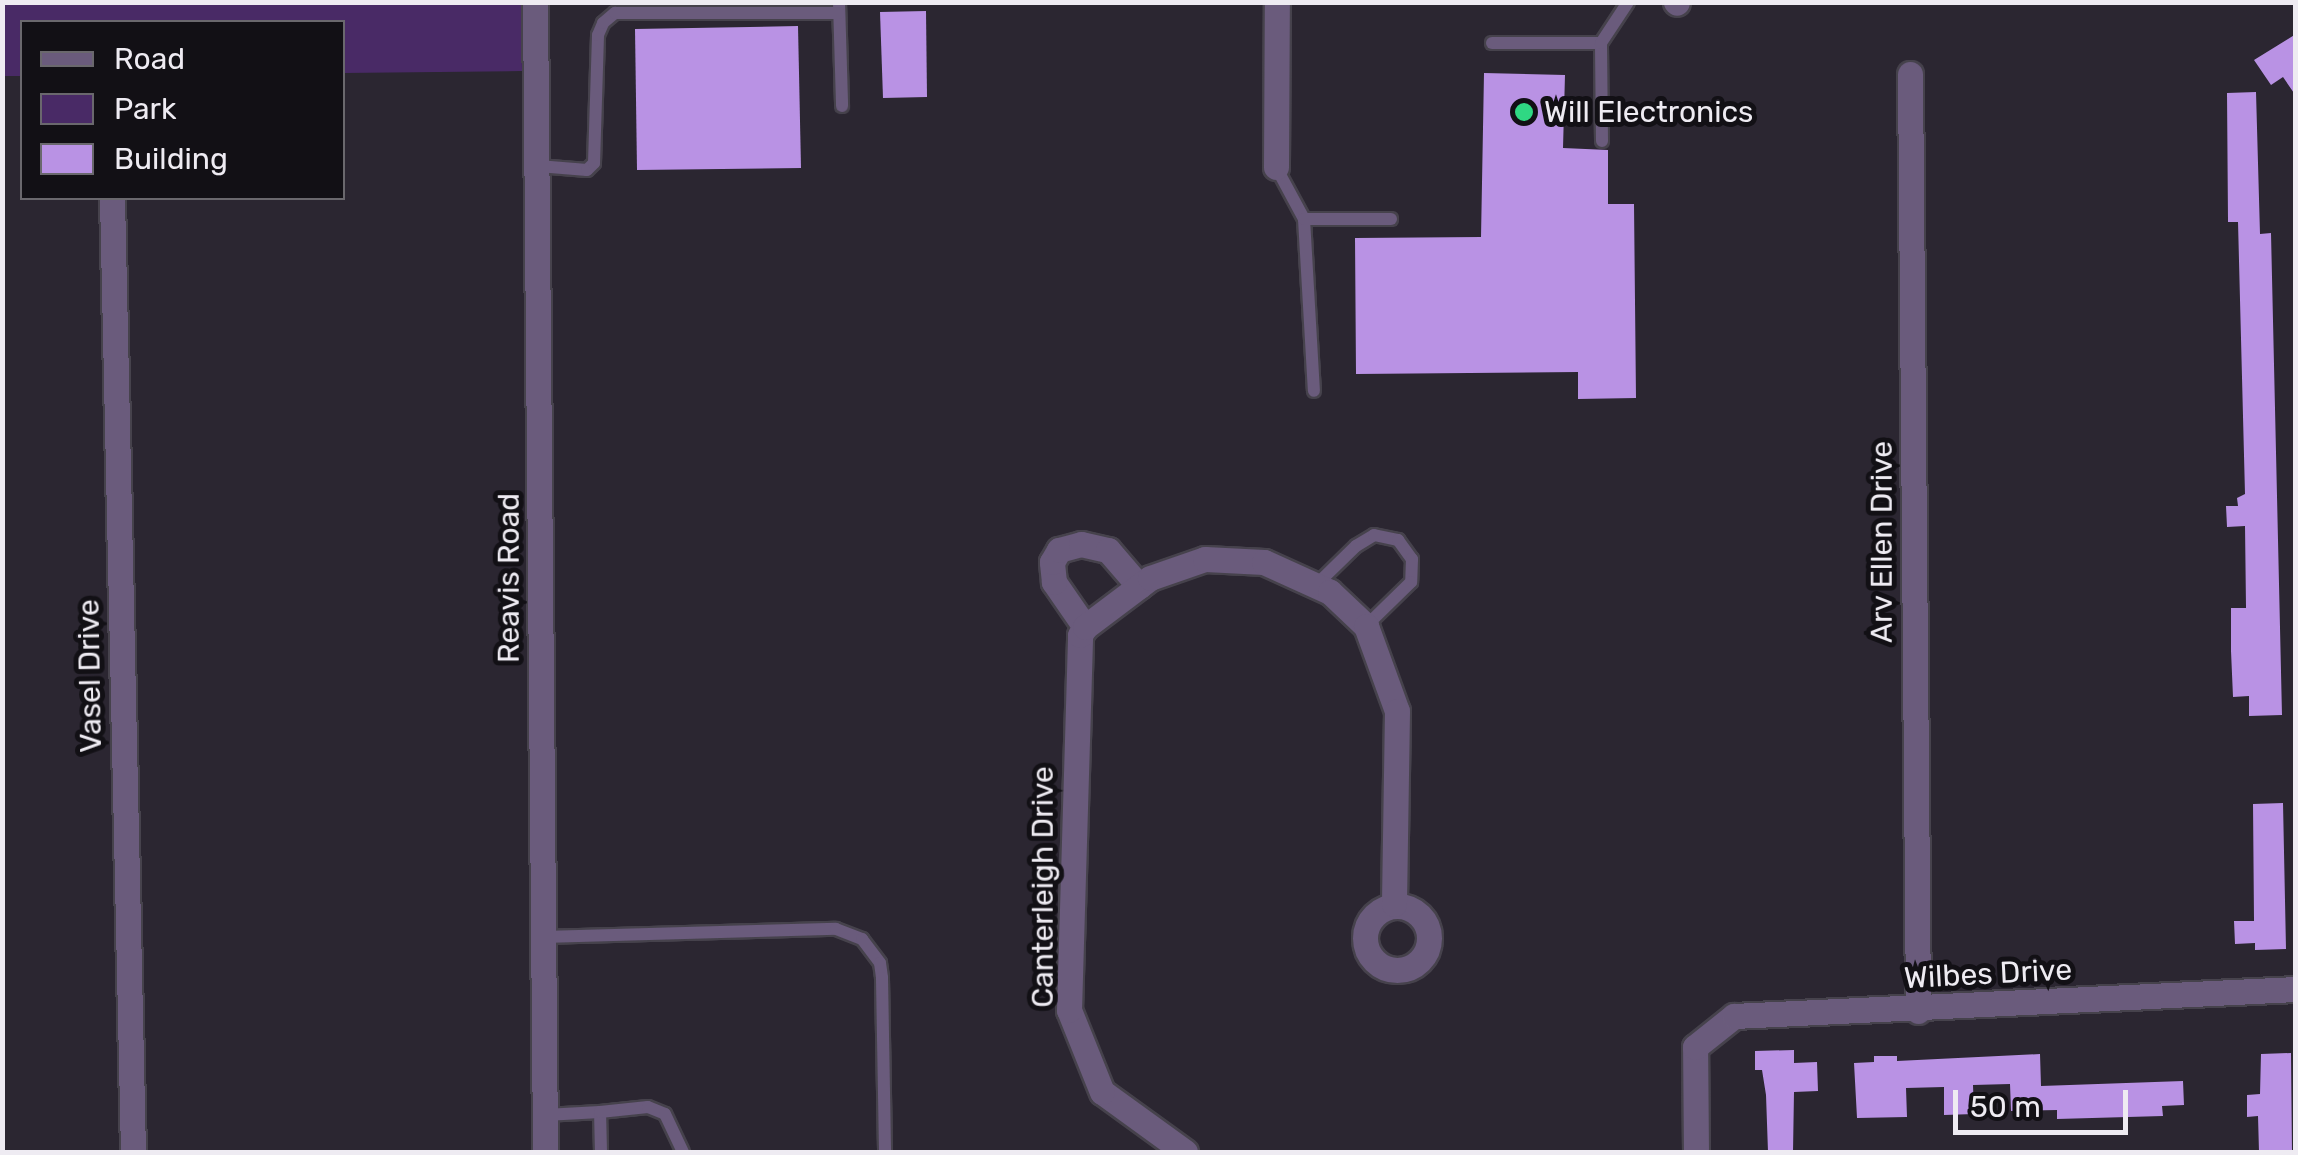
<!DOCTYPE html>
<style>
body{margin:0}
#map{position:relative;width:2298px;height:1155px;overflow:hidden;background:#2b2631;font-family:Rubik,sans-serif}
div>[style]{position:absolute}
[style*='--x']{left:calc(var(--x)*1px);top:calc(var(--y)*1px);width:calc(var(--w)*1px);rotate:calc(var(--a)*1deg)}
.green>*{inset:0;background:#492a66}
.building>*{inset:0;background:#b992e4}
.roads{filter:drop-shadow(2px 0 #46424c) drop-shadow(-2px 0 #46424c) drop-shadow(0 2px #46424c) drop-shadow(0 -2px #46424c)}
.service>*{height:12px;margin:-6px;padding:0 6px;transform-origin:6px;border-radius:6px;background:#6a5b7c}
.minor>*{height:25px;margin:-12.5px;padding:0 12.5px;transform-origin:12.5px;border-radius:12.5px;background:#6a5b7c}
.minor>.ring{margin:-12.5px;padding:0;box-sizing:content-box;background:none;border:25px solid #6a5b7c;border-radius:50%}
.tertiary>*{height:25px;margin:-12.5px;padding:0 12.5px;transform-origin:12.5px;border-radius:12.5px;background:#6a5b7c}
.dots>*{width:28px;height:28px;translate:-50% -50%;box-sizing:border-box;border:5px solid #121015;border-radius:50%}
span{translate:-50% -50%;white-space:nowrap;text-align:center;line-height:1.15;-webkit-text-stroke:10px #121015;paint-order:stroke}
.poi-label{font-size:30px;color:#eeebf2}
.left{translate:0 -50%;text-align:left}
.street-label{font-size:30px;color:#eeebf2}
.frame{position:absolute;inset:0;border:5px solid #eeebf2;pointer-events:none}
.legend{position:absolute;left:20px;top:20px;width:325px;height:180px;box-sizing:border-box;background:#121015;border:2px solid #6a686d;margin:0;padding:12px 18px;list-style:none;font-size:30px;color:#eeebf2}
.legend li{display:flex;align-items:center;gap:20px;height:50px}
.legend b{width:50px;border:2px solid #6a686d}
.scale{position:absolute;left:1953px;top:1090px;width:175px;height:45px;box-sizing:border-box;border:5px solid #eeebf2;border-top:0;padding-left:12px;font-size:30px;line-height:35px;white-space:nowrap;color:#eeebf2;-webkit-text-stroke:8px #121015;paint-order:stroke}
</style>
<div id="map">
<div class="green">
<div style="clip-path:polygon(2px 3px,521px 3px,522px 71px,343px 73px,342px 22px,22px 22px,22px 76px,3px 76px)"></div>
</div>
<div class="building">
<div style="clip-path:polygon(926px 11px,927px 97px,883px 98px,880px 12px)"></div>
<div style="clip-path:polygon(798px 26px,801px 168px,637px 170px,635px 29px)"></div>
<div style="clip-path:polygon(2296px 34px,2296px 96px,2283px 77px,2271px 85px,2254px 60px)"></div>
<div style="clip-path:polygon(1484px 73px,1565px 75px,1563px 148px,1608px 150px,1608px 204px,1634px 204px,1636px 398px,1578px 399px,1578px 372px,1356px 374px,1355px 238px,1481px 237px)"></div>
<div style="clip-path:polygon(2256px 92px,2260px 234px,2271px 233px,2282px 715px,2249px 716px,2249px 696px,2233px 697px,2231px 651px,2231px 608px,2246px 608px,2245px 526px,2227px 527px,2226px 506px,2238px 506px,2237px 498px,2245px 494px,2238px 222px,2228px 222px,2227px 93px)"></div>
<div style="clip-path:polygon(2283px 803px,2286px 949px,2255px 950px,2255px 943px,2235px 944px,2234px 921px,2254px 921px,2253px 804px)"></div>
<div style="clip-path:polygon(1794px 1050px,1794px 1063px,1817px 1062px,1818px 1091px,1794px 1092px,1793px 1152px,1768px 1152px,1766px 1095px,1762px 1070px,1755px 1070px,1755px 1051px)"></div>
<div style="clip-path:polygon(2291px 1053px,2292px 1152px,2259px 1152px,2258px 1116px,2247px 1117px,2247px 1095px,2260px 1094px,2261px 1054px)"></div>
<div style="clip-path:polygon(2040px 1054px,2041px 1086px,2183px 1081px,2184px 1105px,2162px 1106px,2163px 1116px,2057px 1119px,2057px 1110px,2011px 1111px,2010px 1084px,1973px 1085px,1974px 1114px,1944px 1115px,1944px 1087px,1906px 1088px,1907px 1117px,1857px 1118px,1854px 1063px,1874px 1062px,1874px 1056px,1897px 1056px,1897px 1061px)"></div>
</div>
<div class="roads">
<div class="service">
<div style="--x:839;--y:2;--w:104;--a:88.3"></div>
<div style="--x:1492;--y:43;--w:109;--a:0"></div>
<div style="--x:1602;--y:141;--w:98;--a:-90.6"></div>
<div style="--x:1601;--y:43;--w:49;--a:-56.6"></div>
<div style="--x:538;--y:166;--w:49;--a:4.7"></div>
<div style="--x:587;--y:170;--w:10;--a:-45"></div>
<div style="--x:594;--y:163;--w:128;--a:-88.2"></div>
<div style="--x:598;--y:35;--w:13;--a:-67"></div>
<div style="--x:603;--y:23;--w:16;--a:-40"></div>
<div style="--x:615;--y:13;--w:224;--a:0"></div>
<div style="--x:1276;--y:167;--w:59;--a:61.7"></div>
<div style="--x:1304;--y:219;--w:172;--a:86.7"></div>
<div style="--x:1304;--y:219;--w:87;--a:0"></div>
<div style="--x:1316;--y:585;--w:56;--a:-44.3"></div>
<div style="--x:1356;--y:546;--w:21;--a:-31"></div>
<div style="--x:1374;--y:535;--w:25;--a:12"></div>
<div style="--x:1398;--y:540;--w:24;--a:54"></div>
<div style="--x:1412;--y:559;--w:23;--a:92"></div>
<div style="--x:1411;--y:582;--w:63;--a:135.6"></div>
<div style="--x:543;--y:937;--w:293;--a:-1.6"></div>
<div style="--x:836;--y:929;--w:28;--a:21"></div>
<div style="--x:862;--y:939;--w:30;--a:53"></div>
<div style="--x:880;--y:963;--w:15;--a:82"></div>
<div style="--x:882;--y:978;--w:174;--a:89"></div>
<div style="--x:545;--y:1115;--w:55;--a:-3.1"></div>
<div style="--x:601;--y:1152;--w:40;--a:-91.4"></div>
<div style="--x:600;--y:1112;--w:48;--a:-5.9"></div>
<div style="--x:648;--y:1107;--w:18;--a:22"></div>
<div style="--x:665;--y:1114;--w:42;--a:64.7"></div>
</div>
<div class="minor">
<div style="--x:1676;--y:2;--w:1;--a:45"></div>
<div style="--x:1910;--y:74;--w:937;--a:89.51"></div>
<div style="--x:1276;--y:167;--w:165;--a:-89.7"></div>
<div style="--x:112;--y:198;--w:954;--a:88.74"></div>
<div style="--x:1085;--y:627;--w:55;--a:-124.6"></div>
<div style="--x:1054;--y:582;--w:20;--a:-96"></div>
<div style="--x:1052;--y:562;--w:14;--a:-60"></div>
<div style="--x:1059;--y:550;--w:23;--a:-15"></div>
<div style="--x:1081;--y:544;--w:28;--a:13"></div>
<div style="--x:1108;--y:550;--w:48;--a:49.3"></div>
<div class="ring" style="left:1365px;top:906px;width:39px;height:39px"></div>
<div style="--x:1185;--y:1152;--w:102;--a:-144.1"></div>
<div style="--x:1102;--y:1092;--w:88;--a:-111.9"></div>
<div style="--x:1069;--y:1010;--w:375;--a:-88.3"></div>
<div style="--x:1080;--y:635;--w:9;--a:-58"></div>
<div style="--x:1085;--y:627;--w:81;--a:-37"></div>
<div style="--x:1150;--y:578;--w:58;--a:-19.1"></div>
<div style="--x:1205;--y:559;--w:59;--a:2.9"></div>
<div style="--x:1264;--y:562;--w:72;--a:24.4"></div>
<div style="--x:1330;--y:592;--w:50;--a:43.4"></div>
<div style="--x:1366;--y:626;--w:90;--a:70"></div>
<div style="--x:1397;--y:711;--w:193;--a:90.9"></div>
<div style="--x:1696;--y:1152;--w:105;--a:-90.5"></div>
<div style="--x:1695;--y:1047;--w:50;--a:-38.5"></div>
<div style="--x:1734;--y:1016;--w:563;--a:-2.75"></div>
</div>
<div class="tertiary">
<div style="--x:535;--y:2;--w:1150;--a:89.5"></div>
</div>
</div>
<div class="dots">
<div style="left:1524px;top:112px;background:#2fd883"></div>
</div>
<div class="poi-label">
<span class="left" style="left:1544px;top:112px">Will Electronics</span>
</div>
<div class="street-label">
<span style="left:1882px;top:542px;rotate:-90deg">Arv Ellen Drive</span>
<span style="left:509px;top:578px;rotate:-90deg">Reavis Road</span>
<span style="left:90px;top:676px;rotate:-91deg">Vasel Drive</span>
<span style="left:1043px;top:887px;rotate:-90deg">Canterleigh Drive</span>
<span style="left:1988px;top:974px;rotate:-3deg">Wilbes Drive</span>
</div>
<div class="frame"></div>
<ul class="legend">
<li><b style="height:12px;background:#6a5b7c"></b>Road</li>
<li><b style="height:28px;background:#492a66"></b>Park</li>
<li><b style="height:28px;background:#b992e4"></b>Building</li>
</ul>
<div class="scale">50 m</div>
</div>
